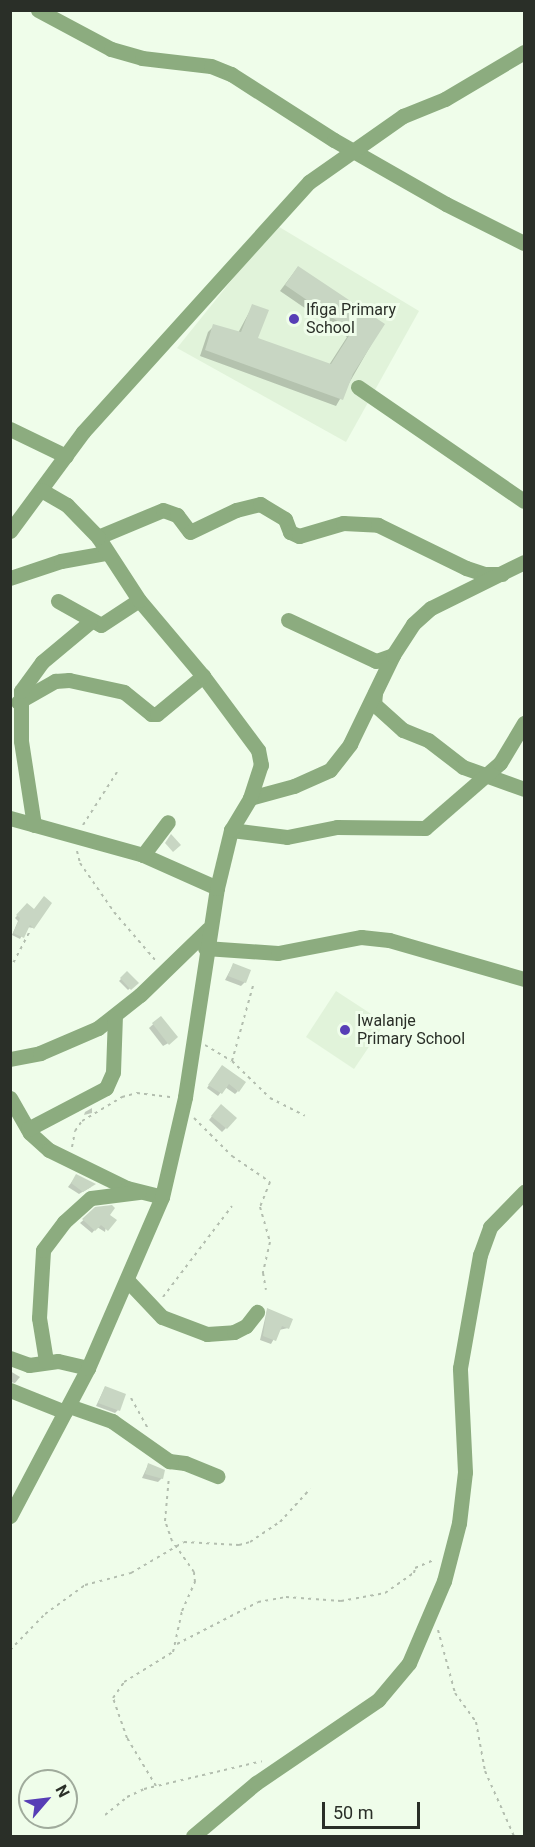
<!DOCTYPE html>
<style>
body{margin:0}
#map{position:relative;width:535px;height:1847px;overflow:hidden;background:#effdea;font-family:Roboto,sans-serif}
div>[style]{position:absolute}
[style*='--x']{left:calc(var(--x)*1px);top:calc(var(--y)*1px);width:calc(var(--w)*1px);rotate:calc(var(--a)*1deg)}
.built>*{inset:0;background:#e1f3da}
.shadow>*{inset:0;background:#0003}
.building>*{inset:0;background:#c8d6c3}
.path>*{height:2px;margin-top:-1px;transform-origin:0;background:repeating-linear-gradient(90deg,#b3beaf 0 3px,transparent 0 7.5px)}
.minor>*{height:15px;margin:-7.5px;padding:0 7.5px;transform-origin:7.5px;border-radius:7.5px;background:#8cac7f}
.dots>*{width:16px;height:16px;translate:-50% -50%;box-sizing:border-box;border:3px solid #effdea;border-radius:50%}
span{translate:-50% -50%;white-space:nowrap;text-align:center;line-height:1.15;-webkit-text-stroke:6px #effdea;paint-order:stroke}
.poi-label{font-size:16px;color:#2a2f28}
.left{translate:0 -50%;text-align:left}
.frame{position:absolute;inset:0;border:12px solid #2a2f28;pointer-events:none}
.north{position:absolute;left:18px;top:1769px;width:60px;height:60px;box-sizing:border-box;background:#effdea;border:2px solid #a0ab9c;border-radius:50%;rotate:62deg;font-size:16px;font-weight:700;line-height:24px;text-align:center;color:#2a2f28}
.north::after{content:'';display:block;margin:auto;width:21px;height:27px;background:#573eb6;clip-path:polygon(50% 0,100% 100%,50% 72%,0 100%)}
.scale{position:absolute;left:322px;top:1802px;width:98px;height:27px;box-sizing:border-box;border:3px solid #2a2f28;border-top:0;padding-left:8px;font-size:18px;line-height:21px;white-space:nowrap;color:#2a2f28;-webkit-text-stroke:4px #effdea;paint-order:stroke}
</style>
<div id="map">
<div class="built">
<div style="clip-path:polygon(276px 225px,419px 311px,346px 442px,177px 348px)"></div>
<div style="clip-path:polygon(336px 991px,385px 1023px,354px 1069px,306px 1037px)"></div>
</div>
<div class="shadow">
<div style="clip-path:polygon(298px 267px,383px 324px,336px 406px,200px 356px,208px 332px,214px 326px,238px 333px,253px 305px,256px 339px,329px 365px,347px 337px,280px 291px)"></div>
<div style="clip-path:polygon(27px 905px,33px 928px,27px 927px,20px 939px,12px 935px,18px 921px,15px 918px)"></div>
<div style="clip-path:polygon(233px 965px,245px 982px,241px 986px,225px 980px)"></div>
<div style="clip-path:polygon(127px 973px,136px 983px,128px 990px,119px 981px)"></div>
<div style="clip-path:polygon(160px 1018px,172px 1041px,163px 1046px,149px 1028px)"></div>
<div style="clip-path:polygon(219px 1070px,238px 1091px,235px 1094px,225px 1087px,218px 1096px,207px 1088px)"></div>
<div style="clip-path:polygon(92px 1108px,92px 1113px,84px 1115px,85px 1112px)"></div>
<div style="clip-path:polygon(217px 1110px,226px 1128px,222px 1132px,209px 1120px)"></div>
<div style="clip-path:polygon(74px 1179px,91px 1187px,79px 1194px,68px 1187px)"></div>
<div style="clip-path:polygon(96px 1209px,108px 1215px,105px 1232px,97px 1227px,92px 1233px,80px 1223px)"></div>
<div style="clip-path:polygon(267px 1310px,288px 1328px,279px 1330px,271px 1344px,260px 1340px)"></div>
<div style="clip-path:polygon(10px 1371px,20px 1377px,15px 1383px,10px 1382px)"></div>
<div style="clip-path:polygon(105px 1387px,118px 1410px,115px 1413px,96px 1406px)"></div>
<div style="clip-path:polygon(148px 1465px,162px 1478px,158px 1482px,142px 1478px)"></div>
</div>
<div class="building">
<div style="clip-path:polygon(298px 266px,385px 324px,353px 374px,343px 400px,205px 350px,213px 324px,241px 332px,252px 304px,269px 310px,258px 338px,331px 364px,352px 331px,285px 285px)"></div>
<div style="clip-path:polygon(171px 834px,181px 845px,173px 852px,165px 843px)"></div>
<div style="clip-path:polygon(44px 896px,52px 903px,34px 929px,30px 925px,24px 938px,13px 933px,20px 918px,16px 915px,27px 903px,34px 909px)"></div>
<div style="clip-path:polygon(233px 963px,251px 970px,246px 983px,228px 976px)"></div>
<div style="clip-path:polygon(127px 971px,139px 983px,131px 990px,120px 978px)"></div>
<div style="clip-path:polygon(161px 1016px,178px 1037px,169px 1045px,152px 1023px)"></div>
<div style="clip-path:polygon(222px 1065px,246px 1082px,239px 1092px,229px 1084px,222px 1094px,208px 1085px)"></div>
<div style="clip-path:polygon(221px 1104px,237px 1118px,227px 1129px,211px 1116px)"></div>
<div style="clip-path:polygon(76px 1174px,96px 1184px,83px 1192px,71px 1183px)"></div>
<div style="clip-path:polygon(112px 1205px,115px 1208px,110px 1215px,117px 1220px,108px 1231px,101px 1225px,95px 1231px,82px 1219px,95px 1207px)"></div>
<div style="clip-path:polygon(267px 1308px,293px 1319px,289px 1329px,282px 1326px,276px 1341px,263px 1336px)"></div>
<div style="clip-path:polygon(105px 1386px,126px 1394px,120px 1411px,98px 1403px)"></div>
<div style="clip-path:polygon(148px 1463px,165px 1470px,163px 1479px,145px 1474px)"></div>
</div>
<div class="path">
<div style="--x:83;--y:825;--w:63;--a:-57.3"></div>
<div style="--x:77;--y:851;--w:12;--a:76"></div>
<div style="--x:80;--y:863;--w:60;--a:55.2"></div>
<div style="--x:114;--y:912;--w:65;--a:49.4"></div>
<div style="--x:10;--y:969;--w:45;--a:-62.3"></div>
<div style="--x:205;--y:1045;--w:31;--a:31"></div>
<div style="--x:232;--y:1061;--w:53;--a:44.2"></div>
<div style="--x:270;--y:1098;--w:39;--a:27"></div>
<div style="--x:232;--y:1061;--w:78;--a:-74.4"></div>
<div style="--x:194;--y:1118;--w:54;--a:45"></div>
<div style="--x:232;--y:1156;--w:46;--a:34.4"></div>
<div style="--x:270;--y:1182;--w:27;--a:112"></div>
<div style="--x:260;--y:1207;--w:36;--a:74"></div>
<div style="--x:270;--y:1242;--w:32;--a:103"></div>
<div style="--x:263;--y:1273;--w:17;--a:80"></div>
<div style="--x:72;--y:1147;--w:16;--a:-79"></div>
<div style="--x:75;--y:1131;--w:12;--a:-55"></div>
<div style="--x:82;--y:1121;--w:47;--a:-31"></div>
<div style="--x:122;--y:1097;--w:16;--a:-15"></div>
<div style="--x:137;--y:1093;--w:35;--a:7"></div>
<div style="--x:163;--y:1297;--w:114;--a:-52.8"></div>
<div style="--x:131;--y:1398;--w:35;--a:61"></div>
<div style="--x:438;--y:1630;--w:65;--a:74.9"></div>
<div style="--x:455;--y:1693;--w:36;--a:54"></div>
<div style="--x:476;--y:1722;--w:50;--a:79.6"></div>
<div style="--x:485;--y:1771;--w:71;--a:66"></div>
<div style="--x:177;--y:1644;--w:91;--a:-27.4"></div>
<div style="--x:258;--y:1602;--w:28;--a:-10"></div>
<div style="--x:286;--y:1597;--w:55;--a:4.2"></div>
<div style="--x:341;--y:1601;--w:45;--a:-10.3"></div>
<div style="--x:385;--y:1593;--w:35;--a:-35"></div>
<div style="--x:414;--y:1573;--w:5;--a:-79"></div>
<div style="--x:415;--y:1568;--w:21;--a:-23"></div>
<div style="--x:10;--y:1650;--w:50;--a:-45.8"></div>
<div style="--x:45;--y:1614;--w:49;--a:-35.9"></div>
<div style="--x:85;--y:1585;--w:48;--a:-14.6"></div>
<div style="--x:131;--y:1573;--w:61;--a:-30.3"></div>
<div style="--x:184;--y:1542;--w:55;--a:3.1"></div>
<div style="--x:239;--y:1545;--w:11;--a:-15"></div>
<div style="--x:250;--y:1542;--w:36;--a:-34"></div>
<div style="--x:280;--y:1522;--w:45;--a:-47.7"></div>
<div style="--x:156;--y:1786;--w:56;--a:-121.1"></div>
<div style="--x:127;--y:1738;--w:42;--a:-109.3"></div>
<div style="--x:113;--y:1698;--w:19;--a:-55"></div>
<div style="--x:124;--y:1682;--w:57;--a:-31.5"></div>
<div style="--x:173;--y:1652;--w:42;--a:-77.6"></div>
<div style="--x:182;--y:1611;--w:32;--a:-66"></div>
<div style="--x:195;--y:1582;--w:10;--a:-96"></div>
<div style="--x:194;--y:1572;--w:38;--a:-125"></div>
<div style="--x:172;--y:1541;--w:21;--a:-109"></div>
<div style="--x:165;--y:1521;--w:45;--a:-84.9"></div>
<div style="--x:105;--y:1815;--w:28;--a:-39"></div>
<div style="--x:127;--y:1797;--w:19;--a:-25"></div>
<div style="--x:144;--y:1789;--w:121;--a:-13.3"></div>
</div>
<div class="minor">
<div style="--x:38;--y:10;--w:83;--a:28.1"></div>
<div style="--x:111;--y:49;--w:32;--a:16"></div>
<div style="--x:142;--y:58;--w:69;--a:6.6"></div>
<div style="--x:211;--y:66;--w:22;--a:22"></div>
<div style="--x:231;--y:74;--w:122;--a:32.7"></div>
<div style="--x:334;--y:140;--w:129;--a:29.7"></div>
<div style="--x:446;--y:204;--w:87;--a:26.6"></div>
<div style="--x:358;--y:387;--w:201;--a:34.5"></div>
<div style="--x:10;--y:429;--w:62;--a:25.7"></div>
<div style="--x:10;--y:531;--w:123;--a:-53.6"></div>
<div style="--x:83;--y:432;--w:337;--a:-47.9"></div>
<div style="--x:309;--y:182;--w:115;--a:-35.1"></div>
<div style="--x:403;--y:116;--w:45;--a:-22"></div>
<div style="--x:445;--y:99;--w:92;--a:-30.7"></div>
<div style="--x:98;--y:537;--w:70;--a:-22.6"></div>
<div style="--x:163;--y:510;--w:15;--a:20"></div>
<div style="--x:177;--y:515;--w:21;--a:53"></div>
<div style="--x:190;--y:532;--w:51;--a:-25.6"></div>
<div style="--x:236;--y:510;--w:25;--a:-14"></div>
<div style="--x:260;--y:504;--w:29;--a:31"></div>
<div style="--x:285;--y:519;--w:14;--a:69"></div>
<div style="--x:290;--y:532;--w:10;--a:24"></div>
<div style="--x:299;--y:536;--w:46;--a:-16.5"></div>
<div style="--x:343;--y:523;--w:35;--a:3"></div>
<div style="--x:378;--y:525;--w:98;--a:26"></div>
<div style="--x:466;--y:568;--w:19;--a:18"></div>
<div style="--x:484;--y:574;--w:18;--a:0"></div>
<div style="--x:10;--y:578;--w:54;--a:-18.4"></div>
<div style="--x:61;--y:561;--w:46;--a:-10.1"></div>
<div style="--x:58;--y:601;--w:49;--a:29.2"></div>
<div style="--x:101;--y:625;--w:45;--a:-33.3"></div>
<div style="--x:288;--y:620;--w:97;--a:25"></div>
<div style="--x:376;--y:661;--w:18;--a:-19"></div>
<div style="--x:375;--y:693;--w:11;--a:95"></div>
<div style="--x:374;--y:704;--w:39;--a:42"></div>
<div style="--x:403;--y:730;--w:27;--a:22"></div>
<div style="--x:428;--y:740;--w:44;--a:37.6"></div>
<div style="--x:463;--y:767;--w:65;--a:19.8"></div>
<div style="--x:18;--y:702;--w:43;--a:-29.6"></div>
<div style="--x:55;--y:681;--w:14;--a:-4"></div>
<div style="--x:69;--y:680;--w:56;--a:12.3"></div>
<div style="--x:124;--y:692;--w:35;--a:39"></div>
<div style="--x:151;--y:714;--w:6;--a:0"></div>
<div style="--x:157;--y:714;--w:60;--a:-39.6"></div>
<div style="--x:250;--y:798;--w:46;--a:-15.3"></div>
<div style="--x:294;--y:786;--w:39;--a:-24"></div>
<div style="--x:330;--y:770;--w:33;--a:-52"></div>
<div style="--x:350;--y:744;--w:99;--a:-64.2"></div>
<div style="--x:393;--y:655;--w:37;--a:-57"></div>
<div style="--x:413;--y:624;--w:24;--a:-42"></div>
<div style="--x:431;--y:608;--w:104;--a:-26.3"></div>
<div style="--x:10;--y:818;--w:138;--a:15.5"></div>
<div style="--x:143;--y:855;--w:81;--a:24"></div>
<div style="--x:34;--y:825;--w:85;--a:-98.8"></div>
<div style="--x:21;--y:741;--w:50;--a:-90"></div>
<div style="--x:21;--y:691;--w:36;--a:-54"></div>
<div style="--x:42;--y:662;--w:62;--a:-39.8"></div>
<div style="--x:231;--y:830;--w:56;--a:7.1"></div>
<div style="--x:287;--y:837;--w:51;--a:-11.3"></div>
<div style="--x:337;--y:827;--w:88;--a:0.7"></div>
<div style="--x:425;--y:828;--w:99;--a:-40.9"></div>
<div style="--x:500;--y:763;--w:47;--a:-59"></div>
<div style="--x:143;--y:855;--w:41;--a:-52.9"></div>
<div style="--x:205;--y:948;--w:73;--a:3.9"></div>
<div style="--x:278;--y:953;--w:85;--a:-10.9"></div>
<div style="--x:361;--y:937;--w:28;--a:6"></div>
<div style="--x:389;--y:940;--w:141;--a:16.1"></div>
<div style="--x:10;--y:1059;--w:31;--a:-11"></div>
<div style="--x:40;--y:1053;--w:63;--a:-23.3"></div>
<div style="--x:98;--y:1028;--w:53;--a:-38.2"></div>
<div style="--x:140;--y:995;--w:95;--a:-44.1"></div>
<div style="--x:10;--y:1098;--w:40;--a:60.3"></div>
<div style="--x:30;--y:1133;--w:25;--a:42"></div>
<div style="--x:49;--y:1150;--w:87;--a:26"></div>
<div style="--x:127;--y:1188;--w:36;--a:14"></div>
<div style="--x:28;--y:1129;--w:88;--a:-27.7"></div>
<div style="--x:106;--y:1088;--w:17;--a:-66"></div>
<div style="--x:113;--y:1072;--w:56;--a:-88"></div>
<div style="--x:127;--y:1280;--w:51;--a:46.6"></div>
<div style="--x:162;--y:1317;--w:48;--a:20.7"></div>
<div style="--x:207;--y:1334;--w:27;--a:-4"></div>
<div style="--x:234;--y:1332;--w:13;--a:-27"></div>
<div style="--x:246;--y:1326;--w:18;--a:-52"></div>
<div style="--x:10;--y:1358;--w:20;--a:20"></div>
<div style="--x:29;--y:1365;--w:29;--a:-8"></div>
<div style="--x:58;--y:1361;--w:31;--a:13"></div>
<div style="--x:46;--y:1361;--w:44;--a:-99.2"></div>
<div style="--x:39;--y:1318;--w:68;--a:-86.6"></div>
<div style="--x:43;--y:1250;--w:35;--a:-53"></div>
<div style="--x:64;--y:1222;--w:36;--a:-42"></div>
<div style="--x:91;--y:1198;--w:48;--a:-7.1"></div>
<div style="--x:10;--y:1390;--w:59;--a:21.8"></div>
<div style="--x:69;--y:1406;--w:46;--a:19.2"></div>
<div style="--x:112;--y:1421;--w:70;--a:35.1"></div>
<div style="--x:169;--y:1461;--w:16;--a:7"></div>
<div style="--x:185;--y:1463;--w:35;--a:22"></div>
<div style="--x:10;--y:1516;--w:167;--a:-62.2"></div>
<div style="--x:88;--y:1368;--w:186;--a:-66.6"></div>
<div style="--x:162;--y:1197;--w:103;--a:-77"></div>
<div style="--x:185;--y:1097;--w:211;--a:-81.3"></div>
<div style="--x:217;--y:888;--w:60;--a:-76.4"></div>
<div style="--x:231;--y:830;--w:37;--a:-59"></div>
<div style="--x:250;--y:798;--w:35;--a:-72"></div>
<div style="--x:261;--y:765;--w:15;--a:-101"></div>
<div style="--x:258;--y:750;--w:92;--a:-126.6"></div>
<div style="--x:203;--y:676;--w:99;--a:-130.1"></div>
<div style="--x:139;--y:600;--w:75;--a:-123.1"></div>
<div style="--x:98;--y:537;--w:45;--a:-134.1"></div>
<div style="--x:67;--y:505;--w:30;--a:-150"></div>
<div style="--x:193;--y:1836;--w:82;--a:-40.1"></div>
<div style="--x:256;--y:1783;--w:148;--a:-34.2"></div>
<div style="--x:378;--y:1700;--w:48;--a:-50"></div>
<div style="--x:409;--y:1663;--w:89;--a:-66.9"></div>
<div style="--x:444;--y:1581;--w:60;--a:-75.5"></div>
<div style="--x:459;--y:1523;--w:51;--a:-83.3"></div>
<div style="--x:465;--y:1472;--w:104;--a:-92.8"></div>
<div style="--x:460;--y:1368;--w:115;--a:-80"></div>
<div style="--x:480;--y:1255;--w:30;--a:-70"></div>
<div style="--x:490;--y:1227;--w:49;--a:-45.8"></div>
</div>
<div class="dots">
<div style="left:294px;top:319px;background:#573eb6"></div>
<div style="left:345px;top:1030px;background:#573eb6"></div>
</div>
<div class="poi-label">
<span class="left" style="left:306px;top:319px">Ifiga Primary<br>School</span>
<span class="left" style="left:357px;top:1030px">Iwalanje<br>Primary School</span>
</div>
<div class="frame"></div>
<div class="north">N</div>
<div class="scale">50 m</div>
</div>
